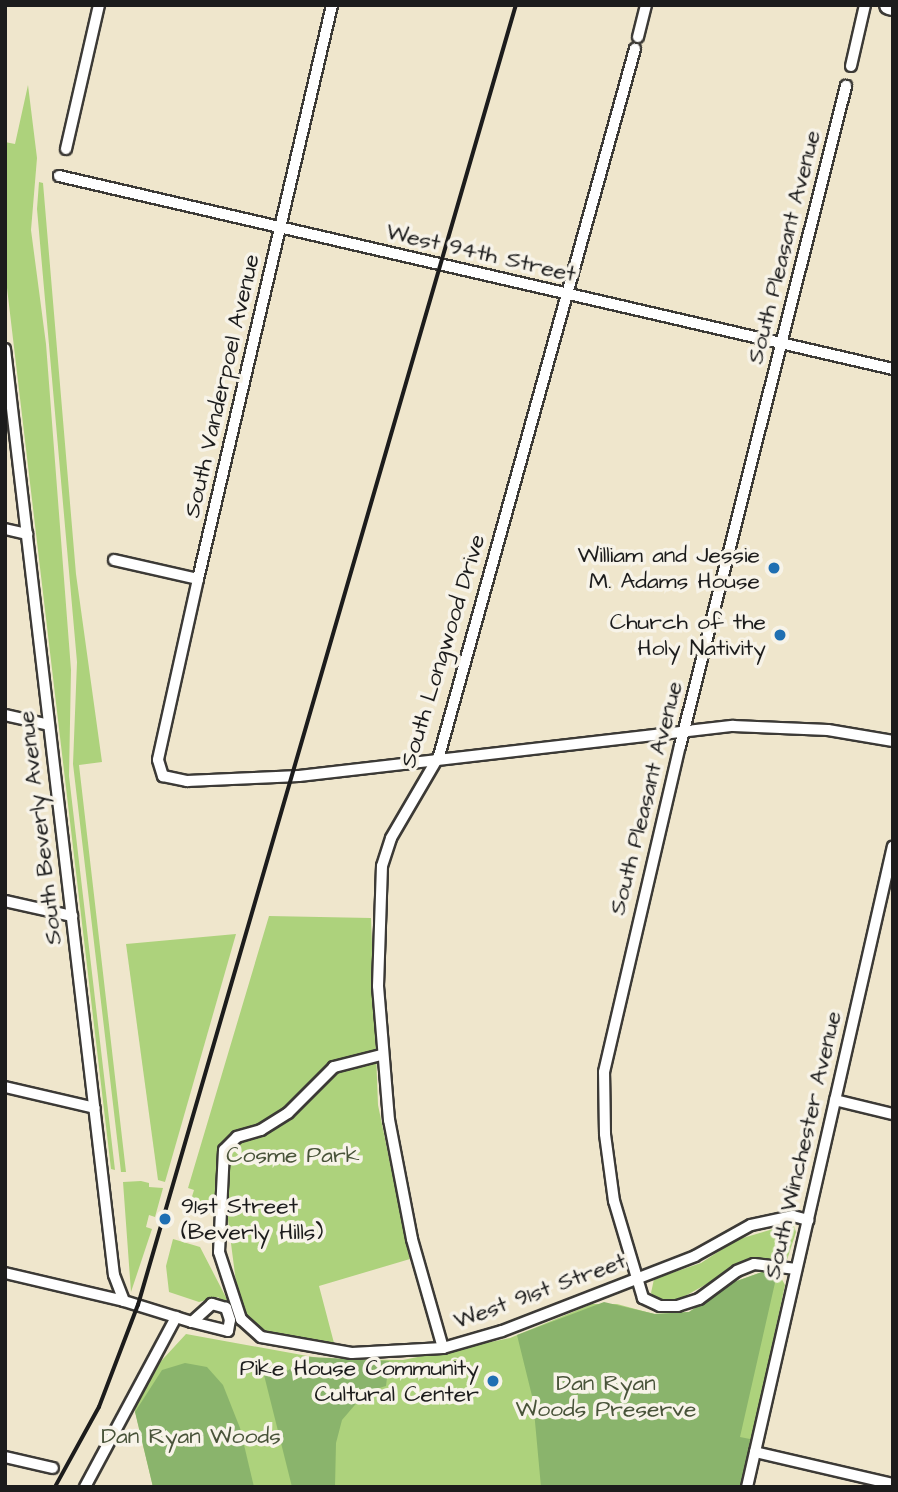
<!DOCTYPE html>
<style>
body{margin:0}
#map{position:relative;width:898px;height:1492px;overflow:hidden;background:#efe6cc;font-family:"Architects Daughter",sans-serif}
div>[style]{position:absolute}
[style*='--x']{left:calc(var(--x)*1px);top:calc(var(--y)*1px);width:calc(var(--w)*1px);rotate:calc(var(--a)*1deg)}
.green>*{inset:0;background:#add27c}
.forest>*{inset:0;background:#8ab46c}
.roads{filter:drop-shadow(2px 0 #3c3a36) drop-shadow(-2px 0 #3c3a36) drop-shadow(0 2px #3c3a36) drop-shadow(0 -2px #3c3a36)}
.minor>*{height:10px;margin:-5px;padding:0 5px;transform-origin:5px;border-radius:5px;background:#fff}
.primary>*{height:18px;margin:-9px;padding:0 9px;transform-origin:9px;border-radius:9px;background:#fff}
.rail>*{height:3.5px;margin:-1.75px;padding:0 1.75px;transform-origin:1.75px;border-radius:1.75px;background:#1c1c1c}
.dots>*{width:19px;height:19px;translate:-50% -50%;box-sizing:border-box;border:4px solid #f7f3e8;border-radius:50%}
span{translate:-50% -50%;white-space:nowrap;text-align:center;line-height:1.15;-webkit-text-stroke:7px #f7f3e8;paint-order:stroke}
.street-label{font-size:23px;color:#1c1c1c}
.poi-label{font-size:23px;color:#1c1c1c}
.right{translate:-100% -50%;text-align:right}
.left{translate:0 -50%;text-align:left}
.park-label{font-size:23px;color:#485339}
.frame{position:absolute;inset:0;border:7px solid #1c1c1c;pointer-events:none}
</style>
<div id="map">
<div class="green">
<div style="clip-path:polygon(28px 85px,37px 158px,31px 230px,46px 344px,71px 670px,69px 776px,115px 1170px,111px 1169px,5px 271px,5px 142px,15px 144px)"></div>
<div style="clip-path:polygon(39px 182px,43px 183px,76px 574px,102px 762px,79px 765px,126px 1172px,121px 1172px,73px 764px,77px 662px,37px 209px)"></div>
<div style="clip-path:polygon(269px 916px,371px 918px,378px 1105px,410px 1259px,319px 1286px,334px 1343px,256px 1329px,246px 1319px,237px 1290px,228px 1220px,189px 1206px,194px 1190px,188px 1188px)"></div>
<div style="clip-path:polygon(236px 934px,165px 1182px,158px 1180px,126px 944px)"></div>
<div style="clip-path:polygon(141px 1181px,149px 1183px,149px 1187px,163px 1188px,155px 1217px,149px 1215px,146px 1227px,152px 1229px,131px 1292px,123px 1182px)"></div>
<div style="clip-path:polygon(787px 1225px,794px 1226px,796px 1232px,787px 1260px,748px 1261px,678px 1300px,658px 1300px,651px 1293px,654px 1279px,701px 1263px,736px 1240px)"></div>
<div style="clip-path:polygon(173px 1239px,200px 1247px,232px 1309px,218px 1297px,199px 1302px,169px 1292px,166px 1266px)"></div>
<div style="clip-path:polygon(762px 1272px,779px 1274px,785px 1285px,742px 1487px,153px 1487px,134px 1407px,151px 1372px,186px 1334px,324px 1359px,403px 1360px,510px 1338px,592px 1304px,617px 1304px,654px 1314px,689px 1312px,734px 1282px)"></div>
</div>
<div class="forest">
<div style="clip-path:polygon(762px 1272px,777px 1274px,740px 1437px,750px 1439px,742px 1487px,541px 1487px,533px 1400px,517px 1335px,604px 1302px,655px 1314px,689px 1312px,734px 1282px)"></div>
<div style="clip-path:polygon(310px 1357px,389px 1361px,386px 1386px,366px 1392px,342px 1420px,336px 1443px,335px 1487px,292px 1487px,264px 1375px,275px 1378px)"></div>
<div style="clip-path:polygon(185px 1363px,207px 1367px,223px 1385px,240px 1428px,254px 1487px,153px 1487px,135px 1412px,162px 1370px)"></div>
</div>
<div class="roads">
<div class="minor">
<div style="--x:332;--y:5;--w:589;--a:103.14"></div>
<div style="--x:198;--y:579;--w:185;--a:102.5"></div>
<div style="--x:158;--y:760;--w:17;--a:73"></div>
<div style="--x:163;--y:776;--w:25;--a:12"></div>
<div style="--x:187;--y:781;--w:112;--a:-2.6"></div>
<div style="--x:299;--y:776;--w:437;--a:-6.6"></div>
<div style="--x:733;--y:726;--w:95;--a:2.4"></div>
<div style="--x:828;--y:730;--w:66;--a:9.6"></div>
<div style="--x:638;--y:37;--w:33;--a:-76"></div>
<div style="--x:851;--y:66;--w:63;--a:-77.1"></div>
<div style="--x:66;--y:149;--w:148;--a:-77.1"></div>
<div style="--x:59;--y:176;--w:856;--a:13.03"></div>
<div style="--x:5;--y:349;--w:932;--a:83.29"></div>
<div style="--x:114;--y:1275;--w:28;--a:69"></div>
<div style="--x:5;--y:529;--w:23;--a:13"></div>
<div style="--x:114;--y:560;--w:86;--a:12.7"></div>
<div style="--x:5;--y:715;--w:45;--a:12.8"></div>
<div style="--x:5;--y:901;--w:69;--a:12.6"></div>
<div style="--x:381;--y:1055;--w:49;--a:165.7"></div>
<div style="--x:334;--y:1067;--w:65;--a:135"></div>
<div style="--x:288;--y:1113;--w:32;--a:148"></div>
<div style="--x:261;--y:1130;--w:25;--a:164"></div>
<div style="--x:237;--y:1137;--w:18;--a:135"></div>
<div style="--x:224;--y:1150;--w:102;--a:92.8"></div>
<div style="--x:219;--y:1252;--w:71;--a:71.8"></div>
<div style="--x:241;--y:1319;--w:27;--a:42"></div>
<div style="--x:261;--y:1337;--w:92;--a:10"></div>
<div style="--x:352;--y:1353;--w:91;--a:-3.1"></div>
<div style="--x:443;--y:1348;--w:61;--a:-16.1"></div>
<div style="--x:502;--y:1331;--w:207;--a:-21.2"></div>
<div style="--x:695;--y:1256;--w:64;--a:-29"></div>
<div style="--x:751;--y:1225;--w:43;--a:-12.1"></div>
<div style="--x:793;--y:1216;--w:16;--a:15"></div>
<div style="--x:5;--y:1087;--w:92;--a:13.1"></div>
<div style="--x:835;--y:1100;--w:60;--a:13.6"></div>
<div style="--x:796;--y:1269;--w:42;--a:-173.2"></div>
<div style="--x:754;--y:1264;--w:18;--a:158"></div>
<div style="--x:737;--y:1271;--w:47;--a:143.6"></div>
<div style="--x:699;--y:1299;--w:22;--a:162"></div>
<div style="--x:678;--y:1306;--w:18;--a:180"></div>
<div style="--x:660;--y:1306;--w:19;--a:-155"></div>
<div style="--x:643;--y:1298;--w:101;--a:-106.6"></div>
<div style="--x:614;--y:1201;--w:68;--a:-97.7"></div>
<div style="--x:605;--y:1134;--w:62;--a:-90.9"></div>
<div style="--x:604;--y:1072;--w:335;--a:-76.9"></div>
<div style="--x:680;--y:746;--w:681;--a:-75.88"></div>
<div style="--x:5;--y:1273;--w:122;--a:13.2"></div>
<div style="--x:124;--y:1301;--w:71;--a:17.2"></div>
<div style="--x:192;--y:1322;--w:37;--a:14"></div>
<div style="--x:228;--y:1331;--w:11;--a:-80"></div>
<div style="--x:230;--y:1320;--w:13;--a:-108"></div>
<div style="--x:226;--y:1308;--w:15;--a:-164"></div>
<div style="--x:212;--y:1304;--w:27;--a:138"></div>
<div style="--x:443;--y:1348;--w:113;--a:-105.9"></div>
<div style="--x:412;--y:1239;--w:121;--a:-100.9"></div>
<div style="--x:389;--y:1120;--w:134;--a:-94.7"></div>
<div style="--x:378;--y:986;--w:120;--a:-88.1"></div>
<div style="--x:382;--y:866;--w:29;--a:-72"></div>
<div style="--x:391;--y:838;--w:95;--a:-59.7"></div>
<div style="--x:439;--y:756;--w:734;--a:-74.51"></div>
<div style="--x:755;--y:1452;--w:142;--a:13.1"></div>
<div style="--x:5;--y:1457;--w:49;--a:12.9"></div>
<div style="--x:85;--y:1487;--w:193;--a:-61.8"></div>
<div style="--x:747;--y:1487;--w:657;--a:-77.17"></div>
</div>
<div class="primary">
<div style="--x:889;--y:5;--w:4;--a:14"></div>
</div>
</div>
<div class="rail">
<div style="--x:55;--y:1487;--w:91;--a:-61.2"></div>
<div style="--x:99;--y:1407;--w:109;--a:-69.1"></div>
<div style="--x:138;--y:1305;--w:1354;--a:-73.79"></div>
</div>
<div class="dots">
<div style="left:774px;top:568px;background:#1f6fb2"></div>
<div style="left:780px;top:635px;background:#1f6fb2"></div>
<div style="left:165px;top:1219px;background:#1f6fb2"></div>
<div style="left:493px;top:1381px;background:#1f6fb2"></div>
</div>
<div class="street-label">
<span style="left:784px;top:247px;rotate:-76deg">South Pleasant Avenue</span>
<span style="left:481px;top:253px;rotate:13deg">West 94th Street</span>
<span style="left:222px;top:386px;rotate:-77deg">South Vanderpoel Avenue</span>
<span style="left:443px;top:651px;rotate:-73deg">South Longwood Drive</span>
<span style="left:646px;top:798px;rotate:-76deg">South Pleasant Avenue</span>
<span style="left:40px;top:828px;rotate:-97deg">South Beverly Avenue</span>
<span style="left:803px;top:1145px;rotate:-77deg">South Winchester Avenue</span>
<span style="left:540px;top:1291px;rotate:-20deg">West 91st Street</span>
</div>
<div class="poi-label">
<span class="right" style="left:760px;top:568px">William and Jessie<br>M. Adams House</span>
<span class="right" style="left:766px;top:635px">Church of the<br>Holy Nativity</span>
<span class="left" style="left:181px;top:1219px">91st Street<br>(Beverly Hills)</span>
<span class="right" style="left:479px;top:1381px">Pike House Community<br>Cultural Center</span>
</div>
<div class="park-label">
<span style="left:293px;top:1155px">Cosme Park</span>
<span style="left:606px;top:1396px">Dan Ryan<br>Woods Preserve</span>
<span style="left:191px;top:1436px">Dan Ryan Woods</span>
</div>
<div class="frame"></div>
</div>
